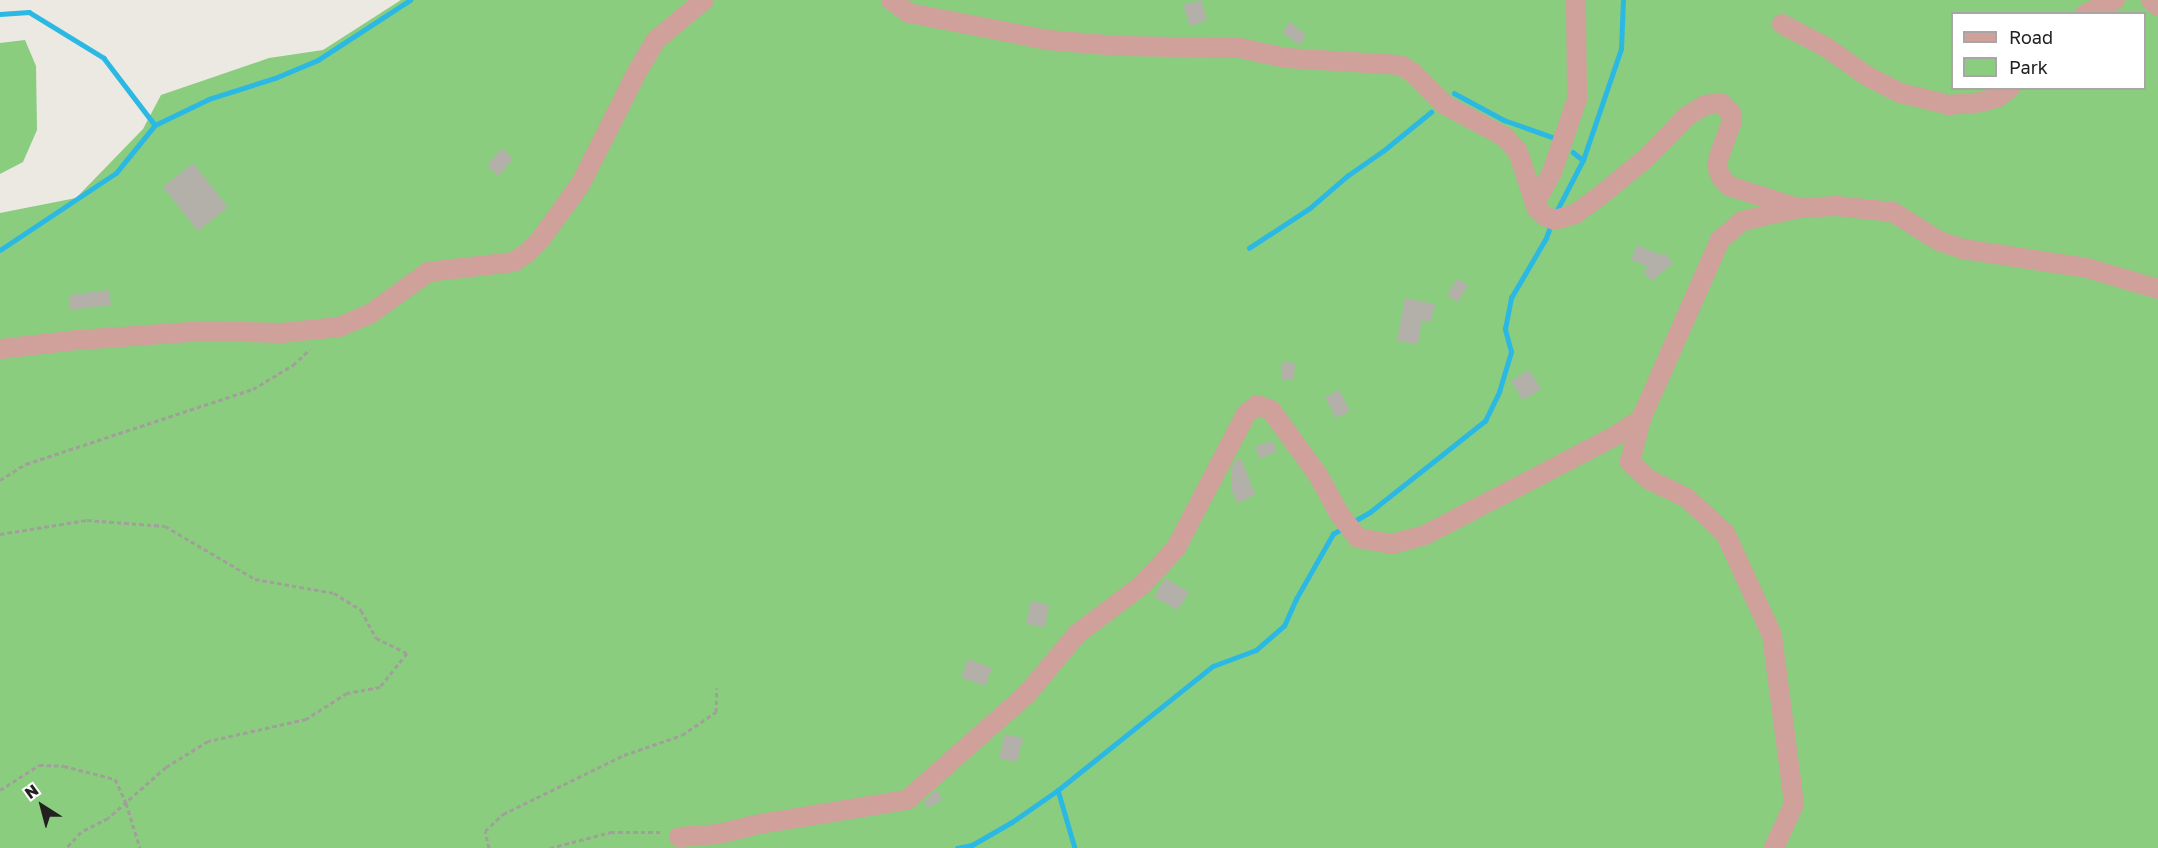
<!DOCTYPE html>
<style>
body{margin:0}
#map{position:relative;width:2158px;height:848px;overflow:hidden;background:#ebe9e1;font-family:"Golos Text",sans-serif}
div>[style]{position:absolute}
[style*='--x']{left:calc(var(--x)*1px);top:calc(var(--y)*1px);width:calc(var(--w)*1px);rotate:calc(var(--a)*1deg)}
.green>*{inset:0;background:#8acd7f}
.stream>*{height:4.5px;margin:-2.25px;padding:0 2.25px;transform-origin:2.25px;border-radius:2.25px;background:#2bb9e4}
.building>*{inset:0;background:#b2b0a9}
.path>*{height:3px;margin-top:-1.5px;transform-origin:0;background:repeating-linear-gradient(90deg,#a19f9a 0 4.5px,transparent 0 7.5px)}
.minor>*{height:20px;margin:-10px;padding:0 10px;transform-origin:10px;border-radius:10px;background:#d0a09b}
span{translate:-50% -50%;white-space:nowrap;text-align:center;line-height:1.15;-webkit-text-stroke:5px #fff;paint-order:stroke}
.legend{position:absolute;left:1951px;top:12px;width:195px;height:78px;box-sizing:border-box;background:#fff;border:2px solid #a7a6a5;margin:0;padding:8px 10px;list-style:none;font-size:18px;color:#22211f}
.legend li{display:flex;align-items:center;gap:12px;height:30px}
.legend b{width:30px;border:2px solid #a7a6a5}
.north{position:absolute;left:12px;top:776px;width:60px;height:60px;-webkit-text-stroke:4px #fff;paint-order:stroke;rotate:324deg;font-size:16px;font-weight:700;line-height:24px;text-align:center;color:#22211f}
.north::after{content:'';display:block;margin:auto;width:21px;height:27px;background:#22211f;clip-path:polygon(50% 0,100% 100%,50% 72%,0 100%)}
</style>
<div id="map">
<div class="green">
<div style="clip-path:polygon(evenodd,401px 0,2158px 0,2158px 848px,0 848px,0 213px,76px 198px,143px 129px,161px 95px,269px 58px,323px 50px,401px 0,1952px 14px,2144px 14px,2144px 88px,1952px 88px,1952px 14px)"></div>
<div style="clip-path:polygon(25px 40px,36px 66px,37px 130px,23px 162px,0 174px,0 43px)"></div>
</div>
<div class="stream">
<div style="--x:0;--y:14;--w:29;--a:-4"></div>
<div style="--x:29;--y:12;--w:88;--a:31.5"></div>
<div style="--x:104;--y:58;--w:84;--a:52.7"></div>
<div style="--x:1454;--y:93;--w:57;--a:28.4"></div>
<div style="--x:1504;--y:120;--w:51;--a:19.5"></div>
<div style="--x:1573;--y:152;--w:13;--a:39"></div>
<div style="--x:1555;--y:214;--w:61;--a:-62.6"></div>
<div style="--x:1583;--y:160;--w:117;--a:-71.1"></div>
<div style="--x:1621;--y:49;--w:49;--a:-87.7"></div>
<div style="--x:1249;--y:248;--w:73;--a:-33.3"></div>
<div style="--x:1310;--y:208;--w:49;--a:-40.9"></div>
<div style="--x:1347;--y:176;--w:44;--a:-34.8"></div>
<div style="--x:1383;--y:151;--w:62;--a:-39.1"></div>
<div style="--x:0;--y:250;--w:139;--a:-33.6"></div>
<div style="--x:116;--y:173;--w:62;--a:-50.9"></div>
<div style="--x:155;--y:125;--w:60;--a:-25.7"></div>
<div style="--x:209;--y:99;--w:69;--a:-17.7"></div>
<div style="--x:275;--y:78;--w:47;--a:-22.7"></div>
<div style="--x:318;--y:60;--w:110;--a:-33.1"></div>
<div style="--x:1351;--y:523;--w:22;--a:-30"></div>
<div style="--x:1370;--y:512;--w:147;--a:-38.4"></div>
<div style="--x:1485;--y:421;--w:32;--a:-64"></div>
<div style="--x:1499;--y:392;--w:42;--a:-73.3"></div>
<div style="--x:1511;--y:352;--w:24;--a:-105"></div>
<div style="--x:1505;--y:329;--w:32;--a:-79"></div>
<div style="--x:1511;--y:298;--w:69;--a:-59.7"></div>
<div style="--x:1546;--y:238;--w:15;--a:-70"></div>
<div style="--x:1058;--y:790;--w:60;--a:73.7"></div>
<div style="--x:957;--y:848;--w:15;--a:-11"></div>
<div style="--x:972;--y:845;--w:46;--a:-29.9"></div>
<div style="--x:1012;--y:822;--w:56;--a:-34.8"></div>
<div style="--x:1058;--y:790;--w:198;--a:-38.7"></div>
<div style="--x:1213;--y:666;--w:46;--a:-20.4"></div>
<div style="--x:1256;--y:650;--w:37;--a:-41"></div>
<div style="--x:1284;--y:626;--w:30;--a:-66"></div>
<div style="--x:1296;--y:599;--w:75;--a:-60.4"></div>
<div style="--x:1333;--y:534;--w:13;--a:-32"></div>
</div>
<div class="building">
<div style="clip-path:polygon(1201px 0,1207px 20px,1190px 26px,1183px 5px)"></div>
<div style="clip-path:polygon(1290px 22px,1306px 35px,1299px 45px,1282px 32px)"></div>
<div style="clip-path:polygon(502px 148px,513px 159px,498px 176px,487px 165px)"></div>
<div style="clip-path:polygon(193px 163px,228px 207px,198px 231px,163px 187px)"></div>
<div style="clip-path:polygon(1637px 245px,1661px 255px,1664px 253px,1673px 263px,1652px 281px,1643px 272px,1648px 267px,1631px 259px)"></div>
<div style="clip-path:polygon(1457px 279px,1468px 285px,1458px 302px,1447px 295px)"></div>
<div style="clip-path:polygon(109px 290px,111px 305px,70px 310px,69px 295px)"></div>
<div style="clip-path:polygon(1405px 298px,1435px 304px,1431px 322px,1422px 320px,1418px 344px,1397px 341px)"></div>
<div style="clip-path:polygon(1281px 362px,1295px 363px,1294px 380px,1281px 380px)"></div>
<div style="clip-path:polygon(1529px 370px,1541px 389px,1523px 400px,1511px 381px)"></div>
<div style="clip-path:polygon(1339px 390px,1350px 411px,1336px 418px,1325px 397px)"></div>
<div style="clip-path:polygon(1273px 441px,1277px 452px,1259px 458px,1255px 446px)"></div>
<div style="clip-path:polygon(1236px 460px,1242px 460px,1255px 495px,1237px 503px,1231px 488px,1231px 469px)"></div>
<div style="clip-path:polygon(1165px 578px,1189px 592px,1178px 610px,1154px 597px)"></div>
<div style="clip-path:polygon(1031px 601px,1049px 605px,1045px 627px,1026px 624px)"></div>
<div style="clip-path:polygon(968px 659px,992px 668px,985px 686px,961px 677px)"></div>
<div style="clip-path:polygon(1005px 734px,1023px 738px,1017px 762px,999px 758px)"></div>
<div style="clip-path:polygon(937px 790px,942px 800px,927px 808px,924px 801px)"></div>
</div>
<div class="path">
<div style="--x:0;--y:480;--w:31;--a:-32"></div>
<div style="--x:26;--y:464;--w:239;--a:-18.3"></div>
<div style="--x:253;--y:389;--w:47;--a:-31"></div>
<div style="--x:293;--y:365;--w:23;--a:-43"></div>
<div style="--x:0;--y:534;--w:88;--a:-9.1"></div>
<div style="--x:87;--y:520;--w:78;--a:4.4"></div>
<div style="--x:165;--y:526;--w:104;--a:30.5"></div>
<div style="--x:255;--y:579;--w:80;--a:10"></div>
<div style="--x:334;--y:593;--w:32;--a:32"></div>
<div style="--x:361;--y:610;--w:32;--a:62"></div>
<div style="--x:376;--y:638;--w:34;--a:26"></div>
<div style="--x:407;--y:653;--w:43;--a:128.5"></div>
<div style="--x:380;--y:687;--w:34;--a:170"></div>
<div style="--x:347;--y:693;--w:49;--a:147.6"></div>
<div style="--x:306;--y:719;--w:100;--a:167.3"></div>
<div style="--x:208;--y:741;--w:49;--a:148.2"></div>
<div style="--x:166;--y:767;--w:77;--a:138.7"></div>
<div style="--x:108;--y:818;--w:30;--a:153"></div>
<div style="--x:81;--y:832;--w:22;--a:133"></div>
<div style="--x:0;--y:790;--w:46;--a:-32.7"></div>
<div style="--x:39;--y:765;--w:25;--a:2"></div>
<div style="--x:64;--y:766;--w:53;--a:14.3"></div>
<div style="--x:115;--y:779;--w:26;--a:65"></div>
<div style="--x:126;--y:803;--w:47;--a:72.7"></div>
<div style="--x:489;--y:848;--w:17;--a:-103"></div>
<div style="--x:485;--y:831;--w:25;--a:-43"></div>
<div style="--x:503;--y:814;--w:135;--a:-26"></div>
<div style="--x:624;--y:755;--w:61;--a:-19"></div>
<div style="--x:682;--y:735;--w:41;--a:-34.1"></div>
<div style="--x:716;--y:712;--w:24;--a:-88"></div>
<div style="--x:550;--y:848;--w:63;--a:-14.7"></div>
<div style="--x:611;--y:832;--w:52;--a:0"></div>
</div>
<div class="minor">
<div style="--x:891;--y:0;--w:22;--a:36"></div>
<div style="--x:909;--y:13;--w:142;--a:11"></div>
<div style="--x:1048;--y:40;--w:70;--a:4.9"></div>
<div style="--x:1118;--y:46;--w:122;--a:0.9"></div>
<div style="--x:1240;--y:48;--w:47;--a:12.3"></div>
<div style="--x:1286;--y:58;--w:114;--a:3.5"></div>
<div style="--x:1400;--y:65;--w:14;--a:30"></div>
<div style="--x:1412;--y:72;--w:47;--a:45"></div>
<div style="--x:1445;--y:105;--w:68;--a:28.1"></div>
<div style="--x:1505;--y:137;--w:20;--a:49"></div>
<div style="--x:1518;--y:152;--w:60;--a:71.6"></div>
<div style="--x:1537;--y:209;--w:11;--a:41"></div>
<div style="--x:1545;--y:216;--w:11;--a:22"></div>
<div style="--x:1555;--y:220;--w:21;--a:-17"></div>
<div style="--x:1575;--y:214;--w:32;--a:-36"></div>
<div style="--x:1601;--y:195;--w:58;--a:-39.4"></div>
<div style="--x:1646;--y:158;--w:59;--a:-45.7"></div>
<div style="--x:1687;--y:116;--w:21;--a:-31"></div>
<div style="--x:1705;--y:105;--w:16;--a:-7"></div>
<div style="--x:1721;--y:103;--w:14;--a:45"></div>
<div style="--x:1731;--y:113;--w:8;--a:83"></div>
<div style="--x:1732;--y:121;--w:37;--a:110"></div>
<div style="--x:1719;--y:156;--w:11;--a:100"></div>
<div style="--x:1717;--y:167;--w:11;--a:68"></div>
<div style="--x:1721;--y:177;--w:12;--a:48"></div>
<div style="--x:1729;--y:186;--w:72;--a:17.7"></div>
<div style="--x:2151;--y:0;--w:9;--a:41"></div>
<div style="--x:2085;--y:14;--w:33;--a:-25"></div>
<div style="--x:1782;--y:24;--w:50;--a:27.6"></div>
<div style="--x:1826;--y:47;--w:50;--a:35.3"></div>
<div style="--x:1867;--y:76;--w:38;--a:27"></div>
<div style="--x:1901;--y:93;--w:49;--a:14"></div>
<div style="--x:1949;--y:105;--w:32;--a:-5"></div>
<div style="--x:1981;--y:102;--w:18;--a:-16"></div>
<div style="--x:1998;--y:97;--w:15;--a:-37"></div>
<div style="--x:1535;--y:203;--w:35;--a:-61"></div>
<div style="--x:1552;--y:172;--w:77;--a:-71.1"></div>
<div style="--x:1577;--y:99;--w:99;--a:-90.6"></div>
<div style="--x:0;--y:349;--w:79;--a:-6.6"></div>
<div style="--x:78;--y:340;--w:127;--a:-4.1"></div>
<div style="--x:205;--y:331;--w:76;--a:1.5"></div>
<div style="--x:281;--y:333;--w:58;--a:-5.9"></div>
<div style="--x:339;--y:327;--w:34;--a:-23"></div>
<div style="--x:370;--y:314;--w:72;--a:-35.9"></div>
<div style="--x:428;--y:272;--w:86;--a:-6.7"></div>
<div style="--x:513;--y:262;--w:15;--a:-32"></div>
<div style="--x:526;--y:254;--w:20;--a:-45"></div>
<div style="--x:540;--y:240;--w:68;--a:-54"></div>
<div style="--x:580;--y:185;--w:129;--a:-63.2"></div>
<div style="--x:638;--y:70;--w:35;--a:-59"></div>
<div style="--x:656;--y:40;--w:62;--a:-39.8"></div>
<div style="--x:679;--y:837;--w:40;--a:-4.3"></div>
<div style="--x:719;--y:834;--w:36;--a:-14"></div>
<div style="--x:754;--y:825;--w:155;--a:-9.3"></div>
<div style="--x:907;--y:800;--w:160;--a:-41.5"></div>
<div style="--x:1027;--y:694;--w:78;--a:-50.2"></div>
<div style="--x:1077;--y:634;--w:81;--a:-37"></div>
<div style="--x:1142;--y:585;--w:50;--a:-47.4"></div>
<div style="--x:1176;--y:548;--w:151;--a:-62.4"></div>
<div style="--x:1246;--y:414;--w:14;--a:-39"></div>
<div style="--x:1257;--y:405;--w:15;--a:20"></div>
<div style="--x:1271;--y:410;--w:80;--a:54.1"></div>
<div style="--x:1318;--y:475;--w:46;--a:61.2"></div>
<div style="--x:1340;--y:515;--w:29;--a:52"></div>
<div style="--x:1358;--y:538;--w:35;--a:10"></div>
<div style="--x:1392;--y:544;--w:34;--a:-15"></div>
<div style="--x:1425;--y:535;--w:214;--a:-27.5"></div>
<div style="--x:1615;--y:436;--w:31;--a:-33"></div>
<div style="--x:1774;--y:848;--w:48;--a:-65.6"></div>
<div style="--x:1794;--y:804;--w:170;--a:-97.4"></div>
<div style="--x:1772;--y:635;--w:112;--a:-114.7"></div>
<div style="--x:1725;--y:533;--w:52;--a:-137.4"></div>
<div style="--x:1687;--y:498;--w:43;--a:-154"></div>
<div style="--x:1648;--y:479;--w:25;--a:-137"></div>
<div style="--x:1630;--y:462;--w:44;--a:-75.7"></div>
<div style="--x:1641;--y:419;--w:196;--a:-66.2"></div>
<div style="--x:1720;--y:240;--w:29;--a:-41"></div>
<div style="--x:1742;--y:221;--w:58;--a:-12.8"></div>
<div style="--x:1799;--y:208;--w:38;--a:-3"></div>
<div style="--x:1837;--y:206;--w:56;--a:6.1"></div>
<div style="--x:1893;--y:212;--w:54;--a:32.2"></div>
<div style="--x:1939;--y:241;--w:25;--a:18"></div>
<div style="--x:1963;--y:249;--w:125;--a:8.7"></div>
<div style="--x:2087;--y:268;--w:74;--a:16.5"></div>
</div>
<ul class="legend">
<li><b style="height:8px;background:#d0a09b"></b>Road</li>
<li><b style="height:16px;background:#8acd7f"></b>Park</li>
</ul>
<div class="north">N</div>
</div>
